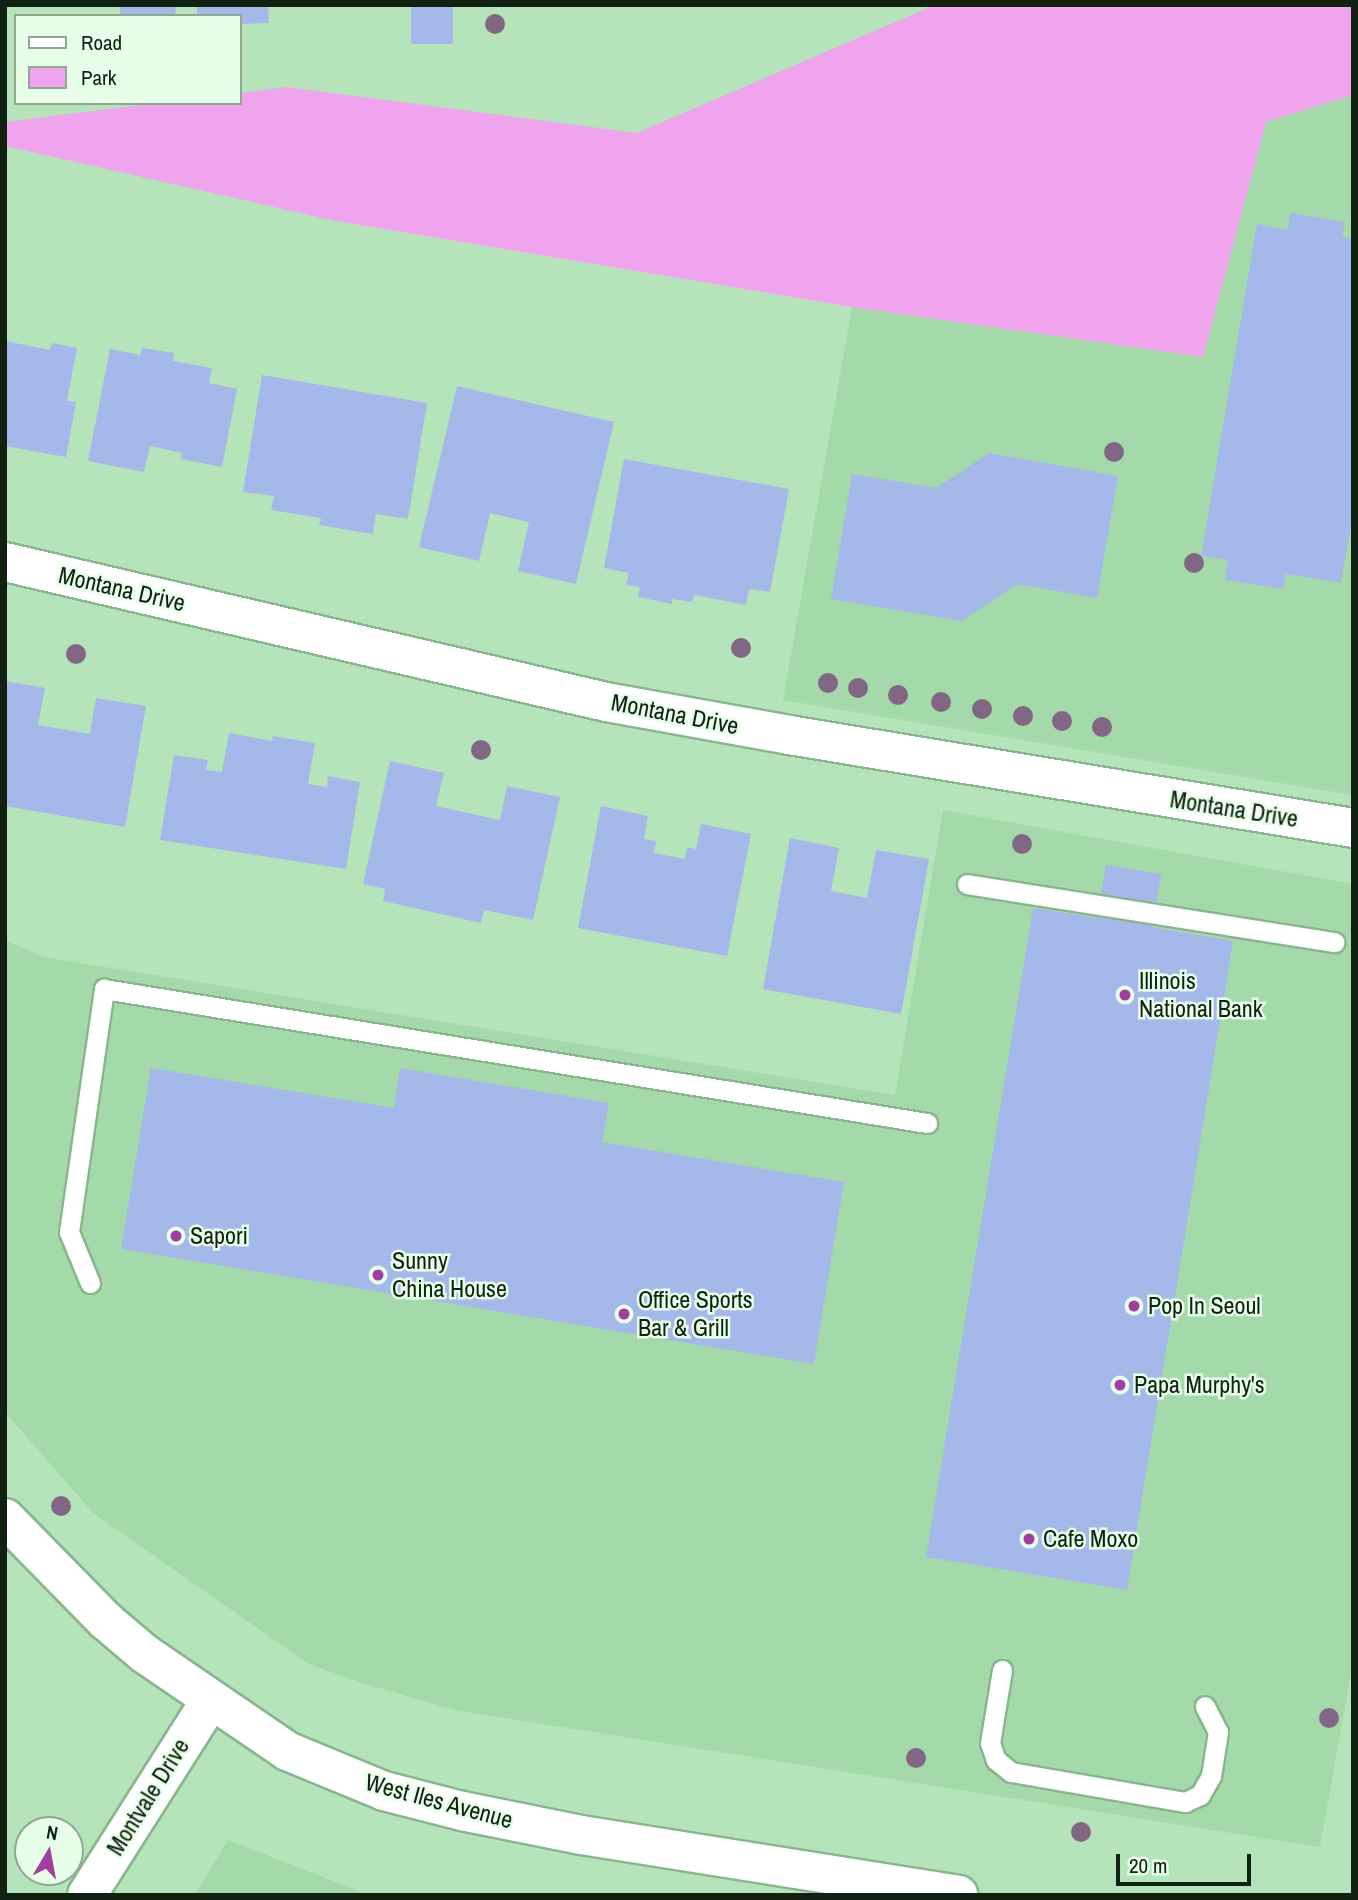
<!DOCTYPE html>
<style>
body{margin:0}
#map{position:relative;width:1358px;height:1900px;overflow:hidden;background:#b5e4ba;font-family:"Archivo Narrow",sans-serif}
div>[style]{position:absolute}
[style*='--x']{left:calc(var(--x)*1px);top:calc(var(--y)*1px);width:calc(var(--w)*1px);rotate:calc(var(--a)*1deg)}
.built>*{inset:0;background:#a4d9aa}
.green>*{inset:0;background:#f0a4ee}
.building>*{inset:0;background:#a4b8ea}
.roads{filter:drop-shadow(2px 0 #89b68e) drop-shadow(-2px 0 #89b68e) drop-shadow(0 2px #89b68e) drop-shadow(0 -2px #89b68e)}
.lane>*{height:19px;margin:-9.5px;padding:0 9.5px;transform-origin:9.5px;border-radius:9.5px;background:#fff}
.street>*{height:38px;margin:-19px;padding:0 19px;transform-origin:19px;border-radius:19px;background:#fff}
.secondary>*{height:38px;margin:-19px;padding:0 19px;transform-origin:19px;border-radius:19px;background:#fff}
.trees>*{width:20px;height:20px;margin:-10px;border-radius:50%;background:#826785}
.dots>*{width:19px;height:19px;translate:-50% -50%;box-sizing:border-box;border:4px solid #e7fee9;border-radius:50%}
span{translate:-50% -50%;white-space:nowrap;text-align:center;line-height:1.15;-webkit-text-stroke:5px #e7fee9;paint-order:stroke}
.street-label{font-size:24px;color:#102112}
.poi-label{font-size:24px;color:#102112}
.left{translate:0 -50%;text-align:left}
.frame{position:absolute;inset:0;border:7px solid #102112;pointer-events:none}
.legend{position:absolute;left:14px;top:14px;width:228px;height:91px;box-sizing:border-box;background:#e7fee9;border:2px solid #91a693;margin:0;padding:9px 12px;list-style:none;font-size:21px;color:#102112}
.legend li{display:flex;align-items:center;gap:14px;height:35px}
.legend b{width:35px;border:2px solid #91a693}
.north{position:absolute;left:14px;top:1816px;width:70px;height:70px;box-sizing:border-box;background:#e7fee9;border:2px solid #91a693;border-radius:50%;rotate:10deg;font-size:19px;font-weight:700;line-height:28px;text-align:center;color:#102112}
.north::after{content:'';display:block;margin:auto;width:24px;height:32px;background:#a23da2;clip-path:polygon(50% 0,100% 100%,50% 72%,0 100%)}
.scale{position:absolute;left:1116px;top:1854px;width:135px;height:32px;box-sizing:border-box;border:4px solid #102112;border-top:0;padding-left:9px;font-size:21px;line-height:24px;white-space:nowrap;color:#102112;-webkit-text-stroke:5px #e7fee9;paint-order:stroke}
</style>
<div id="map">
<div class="built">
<div style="clip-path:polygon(1353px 95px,1353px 795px,783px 700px,852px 307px,1203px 357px,1266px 122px)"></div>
<div style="clip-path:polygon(943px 810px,1353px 884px,1353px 1662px,1320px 1847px,455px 1710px,359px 1682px,309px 1664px,93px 1513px,5px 1412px,5px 940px,43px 957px,895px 1095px)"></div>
<div style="clip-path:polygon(228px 1840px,369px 1895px,195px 1895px)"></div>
</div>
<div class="green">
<div style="clip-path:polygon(935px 5px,1353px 5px,1353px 95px,1266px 122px,1203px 357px,852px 307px,336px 221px,5px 146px,5px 122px,157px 103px,240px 103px,240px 93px,286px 87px,637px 133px)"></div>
</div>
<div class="building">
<div style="clip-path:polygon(120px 5px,176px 5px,175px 16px,120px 16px)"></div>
<div style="clip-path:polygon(197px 5px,268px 5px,269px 23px,240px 24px,240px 16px,197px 16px)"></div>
<div style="clip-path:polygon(411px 5px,453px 5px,453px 44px,411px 44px)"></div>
<div style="clip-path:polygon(1290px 213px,1345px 222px,1342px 237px,1353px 239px,1353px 513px,1341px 583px,1286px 574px,1283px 589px,1225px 580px,1228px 560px,1201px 556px,1257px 224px,1288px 230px)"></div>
<div style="clip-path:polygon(5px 341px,50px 350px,52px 343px,77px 348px,67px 401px,76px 402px,66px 457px,5px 446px)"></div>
<div style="clip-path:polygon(142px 348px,174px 353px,173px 361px,212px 368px,209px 383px,237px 389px,222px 467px,181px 459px,182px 453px,150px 446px,144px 472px,88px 461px,110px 349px,140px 355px)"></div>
<div style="clip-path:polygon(262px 375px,427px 403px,408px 519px,376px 514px,373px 534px,319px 525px,321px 518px,271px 510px,274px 496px,243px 492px)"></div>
<div style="clip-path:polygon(457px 386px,614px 422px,576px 584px,518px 571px,529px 522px,490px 513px,479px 561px,419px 547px)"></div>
<div style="clip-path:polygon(989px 453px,1118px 476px,1097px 598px,1017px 584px,962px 621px,831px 599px,852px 474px,936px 488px)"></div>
<div style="clip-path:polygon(624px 459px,789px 489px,770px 592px,749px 589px,746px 605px,694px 595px,692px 602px,672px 599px,672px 604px,638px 597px,640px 587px,626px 585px,629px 573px,604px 568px)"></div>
<div style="clip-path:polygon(5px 681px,45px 688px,38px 725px,90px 734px,96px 698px,146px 706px,125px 827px,5px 806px)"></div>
<div style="clip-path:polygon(229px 733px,272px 741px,273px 736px,315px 743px,308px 784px,327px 787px,328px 776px,360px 782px,346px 869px,160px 840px,174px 755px,208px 760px,206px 770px,222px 772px)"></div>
<div style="clip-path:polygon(390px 761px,444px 773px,436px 806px,500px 820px,507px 786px,560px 797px,533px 920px,484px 910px,481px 923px,383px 901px,385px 889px,363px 884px)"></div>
<div style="clip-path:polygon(601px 806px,648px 816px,644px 839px,656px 841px,654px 853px,685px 859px,687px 847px,696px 849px,701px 824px,751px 834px,727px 956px,578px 928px)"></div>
<div style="clip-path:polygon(790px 838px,839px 848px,831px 891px,867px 898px,876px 850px,929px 859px,901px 1014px,763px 989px)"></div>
<div style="clip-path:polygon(1106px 865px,1161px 874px,1152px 927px,1233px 941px,1127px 1590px,926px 1557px,1033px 908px,1097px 918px)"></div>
<div style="clip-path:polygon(151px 1068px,394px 1108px,400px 1068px,609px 1103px,602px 1142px,844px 1182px,814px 1364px,121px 1249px)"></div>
</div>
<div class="roads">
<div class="lane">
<div style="--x:967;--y:884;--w:372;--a:9"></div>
<div style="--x:90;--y:1283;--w:55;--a:-112.4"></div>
<div style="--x:69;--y:1232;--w:246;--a:-81.8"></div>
<div style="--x:104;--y:989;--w:834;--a:9.25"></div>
<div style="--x:1002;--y:1670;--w:74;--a:99.3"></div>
<div style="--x:990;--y:1743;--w:18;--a:71"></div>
<div style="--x:996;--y:1760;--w:19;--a:39"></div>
<div style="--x:1011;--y:1772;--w:177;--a:9.8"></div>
<div style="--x:1185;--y:1802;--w:17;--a:-25"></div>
<div style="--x:1200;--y:1795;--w:22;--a:-60"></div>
<div style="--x:1211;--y:1776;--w:45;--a:-81"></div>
<div style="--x:1218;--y:1732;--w:29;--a:-117"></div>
</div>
<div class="street">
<div style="--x:5;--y:562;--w:617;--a:13.11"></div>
<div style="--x:606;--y:702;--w:186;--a:10.2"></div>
<div style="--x:789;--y:735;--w:572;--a:9.36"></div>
</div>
<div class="secondary">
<div style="--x:5;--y:1518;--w:144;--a:45.6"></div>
<div style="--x:106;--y:1621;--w:51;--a:40.2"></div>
<div style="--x:145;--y:1654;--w:172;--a:34.3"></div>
<div style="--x:287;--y:1751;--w:105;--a:22.4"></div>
<div style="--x:384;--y:1791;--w:81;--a:14.4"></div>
<div style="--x:462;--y:1811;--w:121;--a:11.4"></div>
<div style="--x:581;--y:1835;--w:382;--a:9"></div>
<div style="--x:87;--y:1895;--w:230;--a:-57.6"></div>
</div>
</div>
<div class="trees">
<div style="left:495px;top:24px"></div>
<div style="left:1114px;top:452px"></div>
<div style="left:1194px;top:563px"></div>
<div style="left:741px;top:648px"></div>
<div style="left:76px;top:654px"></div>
<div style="left:828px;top:683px"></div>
<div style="left:858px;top:688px"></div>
<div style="left:898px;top:695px"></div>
<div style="left:941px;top:702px"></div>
<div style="left:982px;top:709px"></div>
<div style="left:1023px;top:716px"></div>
<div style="left:1062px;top:721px"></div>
<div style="left:1102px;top:727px"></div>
<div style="left:481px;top:750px"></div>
<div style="left:1022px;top:844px"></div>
<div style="left:61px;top:1506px"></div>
<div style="left:1329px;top:1718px"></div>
<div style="left:916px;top:1758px"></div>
<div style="left:1081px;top:1832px"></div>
</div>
<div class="dots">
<div style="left:1125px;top:995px;background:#a23da2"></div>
<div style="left:176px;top:1236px;background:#a23da2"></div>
<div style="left:378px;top:1275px;background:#a23da2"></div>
<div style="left:1134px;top:1306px;background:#a23da2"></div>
<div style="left:624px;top:1314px;background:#a23da2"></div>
<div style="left:1120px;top:1385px;background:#a23da2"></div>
<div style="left:1029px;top:1539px;background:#a23da2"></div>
</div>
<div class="street-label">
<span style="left:122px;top:589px;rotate:13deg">Montana Drive</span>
<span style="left:675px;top:714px;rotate:11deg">Montana Drive</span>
<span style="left:1234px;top:809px;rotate:9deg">Montana Drive</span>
<span style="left:148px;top:1797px;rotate:-58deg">Montvale Drive</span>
<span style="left:439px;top:1801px;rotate:15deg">West Iles Avenue</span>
</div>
<div class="poi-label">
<span class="left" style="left:1139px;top:995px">Illinois<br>National Bank</span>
<span class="left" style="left:190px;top:1236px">Sapori</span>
<span class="left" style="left:392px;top:1275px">Sunny<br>China House</span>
<span class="left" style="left:638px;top:1314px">Office Sports<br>Bar &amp; Grill</span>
<span class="left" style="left:1148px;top:1306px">Pop In Seoul</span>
<span class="left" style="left:1134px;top:1385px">Papa Murphy's</span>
<span class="left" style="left:1043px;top:1539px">Cafe Moxo</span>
</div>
<div class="frame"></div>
<ul class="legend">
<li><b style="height:9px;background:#fff"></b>Road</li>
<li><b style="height:19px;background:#f0a4ee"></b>Park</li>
</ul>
<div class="north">N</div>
<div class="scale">20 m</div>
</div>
